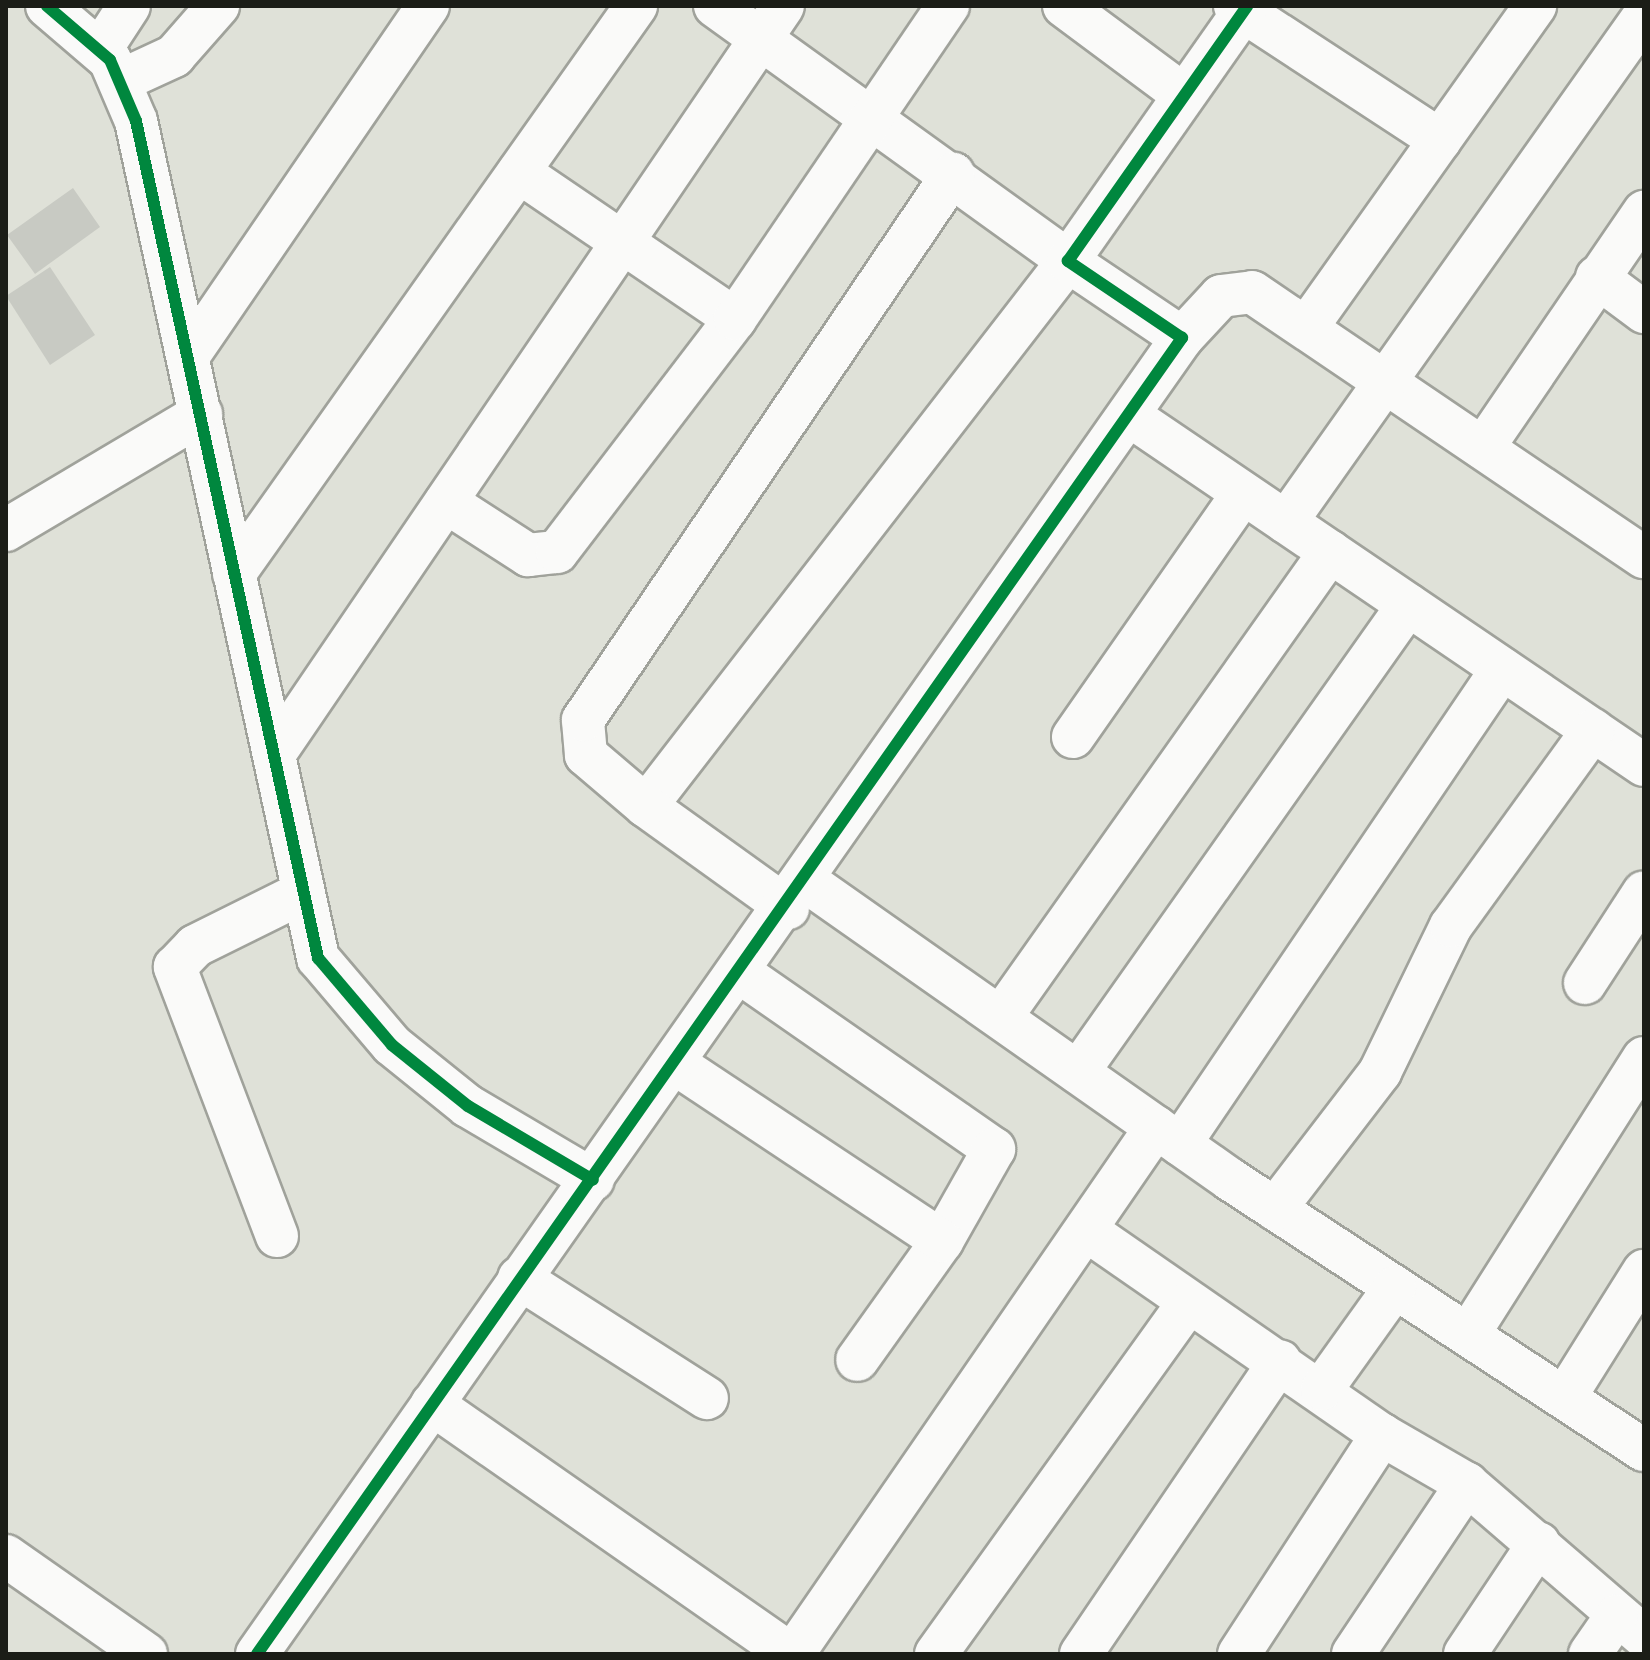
<!DOCTYPE html>
<style>
body{margin:0}
#map{position:relative;width:1650px;height:1660px;overflow:hidden;background:#dfe1d8;font-family:"Archivo Narrow",sans-serif}
div>[style]{position:absolute}
[style*='--x']{left:calc(var(--x)*1px);top:calc(var(--y)*1px);width:calc(var(--w)*1px);rotate:calc(var(--a)*1deg)}
.building>*{inset:0;background:#c8cac3}
.roads{filter:drop-shadow(2px 0 #a0a29b) drop-shadow(-2px 0 #a0a29b) drop-shadow(0 2px #a0a29b) drop-shadow(0 -2px #a0a29b)}
.minor>*{height:42px;margin:-21px;padding:0 21px;transform-origin:21px;border-radius:21px;background:#fafaf9}
.cycleway>*{height:12px;margin:-6px;padding:0 6px;transform-origin:6px;border-radius:6px;background:#00873e}
span{translate:-50% -50%;white-space:nowrap;text-align:center;line-height:1.15;-webkit-text-stroke:6px #edf2e1;paint-order:stroke}
.frame{position:absolute;inset:0;border:8px solid #1b1d17;pointer-events:none}
</style>
<div id="map">
<div class="building">
<div style="clip-path:polygon(73px 188px,100px 227px,35px 274px,7px 235px)"></div>
<div style="clip-path:polygon(50px 267px,95px 335px,50px 365px,6px 296px)"></div>
</div>
<div class="roads">
<div class="minor">
<div style="--x:47;--y:6;--w:83;--a:40.6"></div>
<div style="--x:110;--y:60;--w:66;--a:66.9"></div>
<div style="--x:136;--y:121;--w:857;--a:77.73"></div>
<div style="--x:318;--y:958;--w:114;--a:49.6"></div>
<div style="--x:392;--y:1045;--w:97;--a:38.8"></div>
<div style="--x:468;--y:1106;--w:145;--a:30.6"></div>
<div style="--x:715;--y:6;--w:435;--a:35.8"></div>
<div style="--x:1068;--y:261;--w:689;--a:127.75"></div>
<div style="--x:646;--y:806;--w:175;--a:35.7"></div>
<div style="--x:1064;--y:6;--w:149;--a:36.6"></div>
<div style="--x:1235;--y:6;--w:245;--a:33.2"></div>
<div style="--x:101;--y:49;--w:51;--a:-56.9"></div>
<div style="--x:120;--y:81;--w:60;--a:-24.8"></div>
<div style="--x:174;--y:56;--w:67;--a:-48.7"></div>
<div style="--x:519;--y:172;--w:261;--a:34.2"></div>
<div style="--x:1597;--y:277;--w:59;--a:36.7"></div>
<div style="--x:1307;--y:327;--w:394;--a:-54.6"></div>
<div style="--x:1182;--y:338;--w:57;--a:-47.1"></div>
<div style="--x:1221;--y:296;--w:31;--a:-7"></div>
<div style="--x:1252;--y:292;--w:473;--a:34.1"></div>
<div style="--x:189;--y:355;--w:423;--a:-55.6"></div>
<div style="--x:1130;--y:416;--w:621;--a:34.18"></div>
<div style="--x:1483;--y:448;--w:286;--a:-55.7"></div>
<div style="--x:446;--y:502;--w:98;--a:32.9"></div>
<div style="--x:528;--y:555;--w:29;--a:-6"></div>
<div style="--x:557;--y:552;--w:293;--a:-52.6"></div>
<div style="--x:735;--y:319;--w:379;--a:-55.8"></div>
<div style="--x:1286;--y:522;--w:620;--a:-54.72"></div>
<div style="--x:6;--y:530;--w:227;--a:-30.7"></div>
<div style="--x:234;--y:574;--w:696;--a:-54.71"></div>
<div style="--x:1073;--y:737;--w:297;--a:-55.1"></div>
<div style="--x:275;--y:753;--w:903;--a:-55.78"></div>
<div style="--x:646;--y:806;--w:79;--a:-139.6"></div>
<div style="--x:586;--y:755;--w:35;--a:-95"></div>
<div style="--x:583;--y:720;--w:660;--a:-55.88"></div>
<div style="--x:807;--y:882;--w:518;--a:35.1"></div>
<div style="--x:1231;--y:1180;--w:493;--a:33.2"></div>
<div style="--x:742;--y:974;--w:307;--a:34.8"></div>
<div style="--x:994;--y:1149;--w:106;--a:119.5"></div>
<div style="--x:942;--y:1241;--w:146;--a:125.5"></div>
<div style="--x:1585;--y:983;--w:108;--a:-57"></div>
<div style="--x:1001;--y:1017;--w:570;--a:-54.72"></div>
<div style="--x:677;--y:1065;--w:318;--a:33.6"></div>
<div style="--x:1078;--y:1072;--w:572;--a:-54.75"></div>
<div style="--x:1180;--y:1144;--w:574;--a:-55.87"></div>
<div style="--x:1275;--y:1209;--w:173;--a:-52.5"></div>
<div style="--x:1380;--y:1072;--w:162;--a:-64.1"></div>
<div style="--x:1451;--y:926;--w:242;--a:-54.1"></div>
<div style="--x:1086;--y:1230;--w:360;--a:34.7"></div>
<div style="--x:1382;--y:1435;--w:98;--a:30"></div>
<div style="--x:1467;--y:1484;--w:234;--a:40.8"></div>
<div style="--x:277;--y:1236;--w:288;--a:-110.8"></div>
<div style="--x:175;--y:967;--w:29;--a:-46"></div>
<div style="--x:195;--y:946;--w:119;--a:-26.4"></div>
<div style="--x:519;--y:1278;--w:223;--a:32.6"></div>
<div style="--x:1468;--y:1335;--w:328;--a:-57.6"></div>
<div style="--x:1322;--y:1389;--w:125;--a:-54.4"></div>
<div style="--x:1565;--y:1397;--w:149;--a:-57.9"></div>
<div style="--x:432;--y:1404;--w:437;--a:34.9"></div>
<div style="--x:6;--y:1556;--w:171;--a:35"></div>
<div style="--x:257;--y:1654;--w:1609;--a:-54.9"></div>
<div style="--x:1182;--y:338;--w:138;--a:-146"></div>
<div style="--x:1068;--y:261;--w:312;--a:-54.9"></div>
<div style="--x:793;--y:1654;--w:640;--a:-55.44"></div>
<div style="--x:936;--y:1654;--w:433;--a:-54.3"></div>
<div style="--x:1081;--y:1654;--w:354;--a:-55.8"></div>
<div style="--x:1239;--y:1654;--w:262;--a:-56.9"></div>
<div style="--x:1353;--y:1654;--w:205;--a:-56.2"></div>
<div style="--x:1465;--y:1654;--w:133;--a:-56.3"></div>
<div style="--x:1590;--y:1654;--w:47;--a:-55.3"></div>
</div>
</div>
<div class="cycleway">
<div style="--x:47;--y:6;--w:83;--a:40.6"></div>
<div style="--x:110;--y:60;--w:66;--a:66.9"></div>
<div style="--x:136;--y:121;--w:857;--a:77.73"></div>
<div style="--x:318;--y:958;--w:114;--a:49.6"></div>
<div style="--x:392;--y:1045;--w:97;--a:38.8"></div>
<div style="--x:468;--y:1106;--w:145;--a:30.6"></div>
<div style="--x:257;--y:1654;--w:1609;--a:-54.9"></div>
<div style="--x:1182;--y:338;--w:138;--a:-146"></div>
<div style="--x:1068;--y:261;--w:312;--a:-54.9"></div>
</div>
<div class="frame"></div>
</div>
